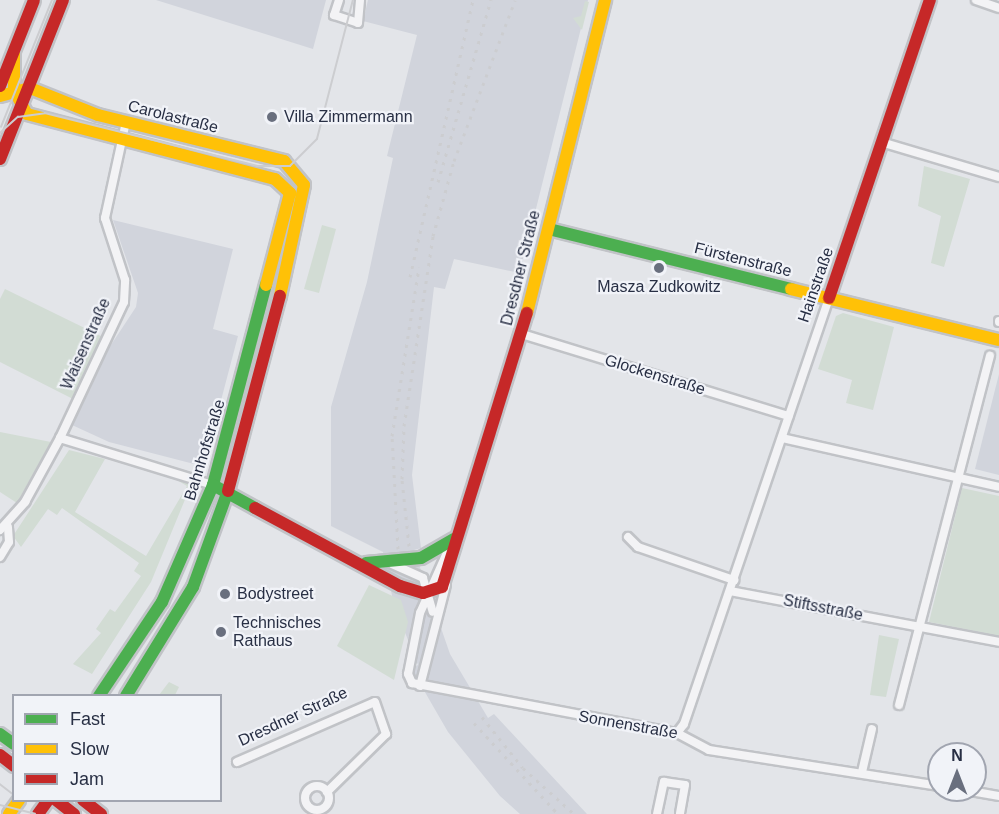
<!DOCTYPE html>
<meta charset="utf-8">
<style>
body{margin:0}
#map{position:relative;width:999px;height:814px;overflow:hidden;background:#e3e5e9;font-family:Arial,sans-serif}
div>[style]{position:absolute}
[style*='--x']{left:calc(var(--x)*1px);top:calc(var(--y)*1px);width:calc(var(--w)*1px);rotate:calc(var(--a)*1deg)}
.built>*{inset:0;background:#d1d4dc}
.green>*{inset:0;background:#d2dcd4}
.roads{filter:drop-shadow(2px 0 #c1c3c7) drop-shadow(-2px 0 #c1c3c7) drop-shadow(0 2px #c1c3c7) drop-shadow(0 -2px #c1c3c7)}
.street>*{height:8px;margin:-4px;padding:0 4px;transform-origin:4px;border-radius:4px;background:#f3f3f5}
.street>.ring{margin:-4px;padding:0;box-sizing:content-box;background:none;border:8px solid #f3f3f5;border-radius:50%}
.fast>*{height:12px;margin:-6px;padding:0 6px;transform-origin:6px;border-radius:6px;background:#4caf50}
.slow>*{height:12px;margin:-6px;padding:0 6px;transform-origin:6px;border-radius:6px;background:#ffc107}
.jam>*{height:12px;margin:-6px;padding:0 6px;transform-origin:6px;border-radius:6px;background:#c62828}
.tram>*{height:1.5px;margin:-0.75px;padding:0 0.75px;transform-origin:0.75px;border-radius:0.75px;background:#cccdd0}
.rail>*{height:3px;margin-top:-1.5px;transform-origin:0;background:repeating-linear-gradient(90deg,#cccdd0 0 3px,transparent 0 9px)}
.dots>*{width:16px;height:16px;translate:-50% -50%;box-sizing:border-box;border:3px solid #f1f3f8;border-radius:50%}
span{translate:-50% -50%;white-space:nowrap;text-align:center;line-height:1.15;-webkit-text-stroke:4.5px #f1f3f8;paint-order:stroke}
.street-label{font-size:16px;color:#282f44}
.poi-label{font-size:16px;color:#282f44}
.left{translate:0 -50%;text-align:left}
.legend{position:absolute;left:12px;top:694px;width:210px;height:108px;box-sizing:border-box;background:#f1f3f8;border:2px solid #a1a5b0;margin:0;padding:8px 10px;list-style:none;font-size:18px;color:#282f44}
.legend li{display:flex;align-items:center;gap:12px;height:30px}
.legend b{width:30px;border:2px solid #a1a5b0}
.north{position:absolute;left:927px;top:742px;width:60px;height:60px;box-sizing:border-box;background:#f1f3f8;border:2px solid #a1a5b0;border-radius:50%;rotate:0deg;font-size:16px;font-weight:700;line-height:24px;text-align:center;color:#282f44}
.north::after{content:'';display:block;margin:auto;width:21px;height:27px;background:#696f7e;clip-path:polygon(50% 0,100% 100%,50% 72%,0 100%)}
</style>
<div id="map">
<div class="built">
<div style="clip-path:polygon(156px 0,326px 0,313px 49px)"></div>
<div style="clip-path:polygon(368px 0,588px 0,520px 273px,454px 259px,445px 289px,434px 287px,412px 475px,421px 548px,414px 550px,450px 654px,488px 718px,494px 714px,587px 814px,520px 814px,500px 796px,448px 732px,411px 668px,418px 665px,394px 605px,383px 552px,331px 526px,331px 407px,367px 282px,393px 158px,387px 156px,417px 35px,363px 21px)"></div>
<div style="clip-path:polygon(113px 220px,233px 249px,213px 329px,238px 336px,205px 461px,198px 465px,109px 442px,72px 425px,103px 357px,136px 307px,138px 293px)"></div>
<div style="clip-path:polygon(999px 374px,999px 475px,975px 469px)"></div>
</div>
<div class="green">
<div style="clip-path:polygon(585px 1px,589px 2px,582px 30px,573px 18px,581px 16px)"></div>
<div style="clip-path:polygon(924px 166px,970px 179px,944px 267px,931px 263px,941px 216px,918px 206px)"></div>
<div style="clip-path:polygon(322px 225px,336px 229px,319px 293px,304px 289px)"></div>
<div style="clip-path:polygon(5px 289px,105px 338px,73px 399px,0 362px,0 299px)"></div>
<div style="clip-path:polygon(843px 313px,894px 327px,873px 410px,846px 403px,852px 380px,818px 369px,836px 316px)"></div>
<div style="clip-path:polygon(0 432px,51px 442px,17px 503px,0 492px)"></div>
<div style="clip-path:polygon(69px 450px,105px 459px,75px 512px,146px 556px,187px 486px,168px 475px,191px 485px,151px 582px,92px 674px,73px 664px,101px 633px,96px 629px,110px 609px,115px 612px,141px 576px,134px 571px,139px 563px,62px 508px,57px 515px,48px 509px,21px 547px,13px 536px)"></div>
<div style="clip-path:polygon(962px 488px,999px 496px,999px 636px,929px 622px)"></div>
<div style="clip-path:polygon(369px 585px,401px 600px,408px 622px,394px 680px,337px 646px)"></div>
<div style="clip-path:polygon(879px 635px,899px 639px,886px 697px,870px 695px)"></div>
<div style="clip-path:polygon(169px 682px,179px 687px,175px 695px,159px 695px)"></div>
</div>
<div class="roads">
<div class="street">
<div style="--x:339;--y:0;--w:16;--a:108"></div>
<div style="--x:334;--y:15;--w:25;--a:18"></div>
<div style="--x:358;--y:23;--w:23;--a:-85"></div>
<div style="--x:976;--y:0;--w:24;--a:19"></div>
<div style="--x:881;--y:142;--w:123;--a:16.5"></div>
<div style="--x:999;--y:322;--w:1;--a:-90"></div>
<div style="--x:522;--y:334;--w:279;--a:17.1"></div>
<div style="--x:60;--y:438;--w:160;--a:17.1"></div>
<div style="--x:782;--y:438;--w:222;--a:12.7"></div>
<div style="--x:0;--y:530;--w:38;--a:-48"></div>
<div style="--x:25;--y:502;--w:73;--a:-61.3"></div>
<div style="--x:60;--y:438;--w:150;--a:-64.8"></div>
<div style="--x:124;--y:302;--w:22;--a:-87"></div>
<div style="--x:125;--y:280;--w:65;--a:-107.9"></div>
<div style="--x:105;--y:218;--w:98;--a:-77.7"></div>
<div style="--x:628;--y:537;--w:14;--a:45"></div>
<div style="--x:638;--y:547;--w:102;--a:19"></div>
<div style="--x:450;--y:546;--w:73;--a:114.1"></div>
<div style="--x:420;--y:613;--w:62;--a:101.1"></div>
<div style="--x:408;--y:674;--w:10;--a:66"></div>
<div style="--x:412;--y:683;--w:270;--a:10.7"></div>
<div style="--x:677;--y:733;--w:36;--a:28"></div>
<div style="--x:709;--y:750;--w:233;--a:8.9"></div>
<div style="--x:0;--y:557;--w:17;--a:-59"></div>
<div style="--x:9;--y:542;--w:15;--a:-94"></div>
<div style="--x:392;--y:564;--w:34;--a:24"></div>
<div style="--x:423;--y:578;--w:35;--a:74"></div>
<div style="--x:730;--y:591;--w:274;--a:10.7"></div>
<div style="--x:420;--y:686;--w:104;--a:-75.6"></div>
<div style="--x:899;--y:705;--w:361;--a:-75.4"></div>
<div style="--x:677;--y:733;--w:11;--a:-52"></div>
<div style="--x:684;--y:724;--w:450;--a:-71.2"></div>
<div style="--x:237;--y:762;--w:150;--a:-23.5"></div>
<div style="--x:375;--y:702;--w:34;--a:71"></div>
<div style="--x:386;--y:734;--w:83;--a:135.5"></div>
<div style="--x:862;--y:772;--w:44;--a:-76.9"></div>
<div class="ring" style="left:305px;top:786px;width:16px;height:16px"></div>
<div style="--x:965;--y:790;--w:35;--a:10"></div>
<div style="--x:657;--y:814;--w:33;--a:-78"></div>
<div style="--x:664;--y:782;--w:21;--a:8"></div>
<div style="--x:685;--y:785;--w:29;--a:100"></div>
</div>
<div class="fast">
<div style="--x:549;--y:229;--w:249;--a:13.9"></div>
<div style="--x:213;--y:485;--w:207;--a:-75.2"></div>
<div style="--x:366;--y:563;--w:55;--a:-5.2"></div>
<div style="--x:421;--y:558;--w:38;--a:-30"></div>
<div style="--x:99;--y:696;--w:113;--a:-56.2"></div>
<div style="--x:162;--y:602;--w:128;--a:-66.4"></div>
<div style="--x:213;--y:485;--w:48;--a:28.7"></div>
<div style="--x:126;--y:696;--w:128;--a:-58.4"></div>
<div style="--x:193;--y:587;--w:102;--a:-70"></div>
<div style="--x:0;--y:734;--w:17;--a:36"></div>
</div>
<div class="slow">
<div style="--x:14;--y:54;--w:36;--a:90"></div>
<div style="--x:14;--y:90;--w:27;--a:62"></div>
<div style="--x:27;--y:114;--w:256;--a:14.7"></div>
<div style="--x:275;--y:179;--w:21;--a:43"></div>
<div style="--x:290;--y:193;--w:95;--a:104.6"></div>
<div style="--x:0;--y:96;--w:31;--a:-15"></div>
<div style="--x:30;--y:88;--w:73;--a:21.7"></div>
<div style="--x:98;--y:115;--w:192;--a:13.9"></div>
<div style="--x:284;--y:161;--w:31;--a:50"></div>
<div style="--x:304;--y:185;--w:114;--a:102.2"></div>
<div style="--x:791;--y:289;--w:214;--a:13.8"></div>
<div style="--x:527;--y:313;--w:323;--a:-76"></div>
<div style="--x:9;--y:814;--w:17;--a:-54"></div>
</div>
<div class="jam">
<div style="--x:0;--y:86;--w:92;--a:-68.4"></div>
<div style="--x:0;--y:159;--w:171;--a:-68.4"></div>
<div style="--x:829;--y:298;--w:315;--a:-71.3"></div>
<div style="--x:228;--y:491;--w:202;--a:-75.1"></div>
<div style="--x:255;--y:508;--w:165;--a:28.3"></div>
<div style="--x:400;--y:586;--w:24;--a:17"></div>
<div style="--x:423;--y:593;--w:20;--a:-18"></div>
<div style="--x:442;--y:587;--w:287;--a:-72.8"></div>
<div style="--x:0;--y:755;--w:18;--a:38"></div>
<div style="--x:56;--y:800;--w:23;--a:38"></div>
<div style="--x:83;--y:800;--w:23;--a:38"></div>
<div style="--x:38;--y:814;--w:17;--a:-54"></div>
</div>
</div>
<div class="tram">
<div style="--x:1;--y:127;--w:137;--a:-68.1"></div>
<div style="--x:0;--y:133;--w:24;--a:-42"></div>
<div style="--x:18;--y:117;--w:27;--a:-8"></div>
<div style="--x:45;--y:113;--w:219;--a:14"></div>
<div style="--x:257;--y:166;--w:33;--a:0"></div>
<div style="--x:290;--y:166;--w:38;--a:-45"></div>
<div style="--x:317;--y:139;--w:144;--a:-75.5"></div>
<div style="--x:0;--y:784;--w:18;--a:38"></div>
<div style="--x:0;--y:805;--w:36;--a:14"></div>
</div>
<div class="rail">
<div style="--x:438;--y:182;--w:190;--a:-73.8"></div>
<div style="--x:410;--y:277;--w:284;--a:-77.2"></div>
<div style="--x:409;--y:546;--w:67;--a:-96"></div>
<div style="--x:402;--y:479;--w:53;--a:-87.8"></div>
<div style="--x:404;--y:426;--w:192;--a:-81.3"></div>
<div style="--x:433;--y:236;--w:78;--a:-74.4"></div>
<div style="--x:454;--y:161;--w:172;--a:-69.2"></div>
<div style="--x:398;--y:549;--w:113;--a:-93"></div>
<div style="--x:392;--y:436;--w:171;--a:-80.9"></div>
<div style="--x:482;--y:717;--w:65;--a:51.2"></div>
<div style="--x:523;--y:768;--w:69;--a:42"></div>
<div style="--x:474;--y:723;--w:124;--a:47.3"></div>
</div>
<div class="dots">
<div style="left:272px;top:117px;background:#696f7e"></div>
<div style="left:659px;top:268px;background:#696f7e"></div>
<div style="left:225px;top:594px;background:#696f7e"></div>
<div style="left:221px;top:632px;background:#696f7e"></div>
</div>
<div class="street-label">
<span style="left:173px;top:117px;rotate:14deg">Carolastraße</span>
<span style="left:743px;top:260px;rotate:14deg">Fürstenstraße</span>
<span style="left:521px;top:268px;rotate:-76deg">Dresdner Straße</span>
<span style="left:816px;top:285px;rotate:-71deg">Hainstraße</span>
<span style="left:86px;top:344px;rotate:-66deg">Waisenstraße</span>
<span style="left:655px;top:375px;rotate:17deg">Glockenstraße</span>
<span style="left:205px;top:450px;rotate:-73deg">Bahnhofstraße</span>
<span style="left:823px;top:608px;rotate:11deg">Stiftsstraße</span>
<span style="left:293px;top:717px;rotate:-25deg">Dresdner Straße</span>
<span style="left:628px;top:725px;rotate:10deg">Sonnenstraße</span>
</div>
<div class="poi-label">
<span class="left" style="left:284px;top:117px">Villa Zimmermann</span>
<span style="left:659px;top:287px">Masza Zudkowitz</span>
<span class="left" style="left:237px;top:594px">Bodystreet</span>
<span class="left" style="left:233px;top:632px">Technisches<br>Rathaus</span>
</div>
<ul class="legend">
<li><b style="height:8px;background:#4caf50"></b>Fast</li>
<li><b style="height:8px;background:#ffc107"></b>Slow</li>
<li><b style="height:8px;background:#c62828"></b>Jam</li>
</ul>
<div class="north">N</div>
</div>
